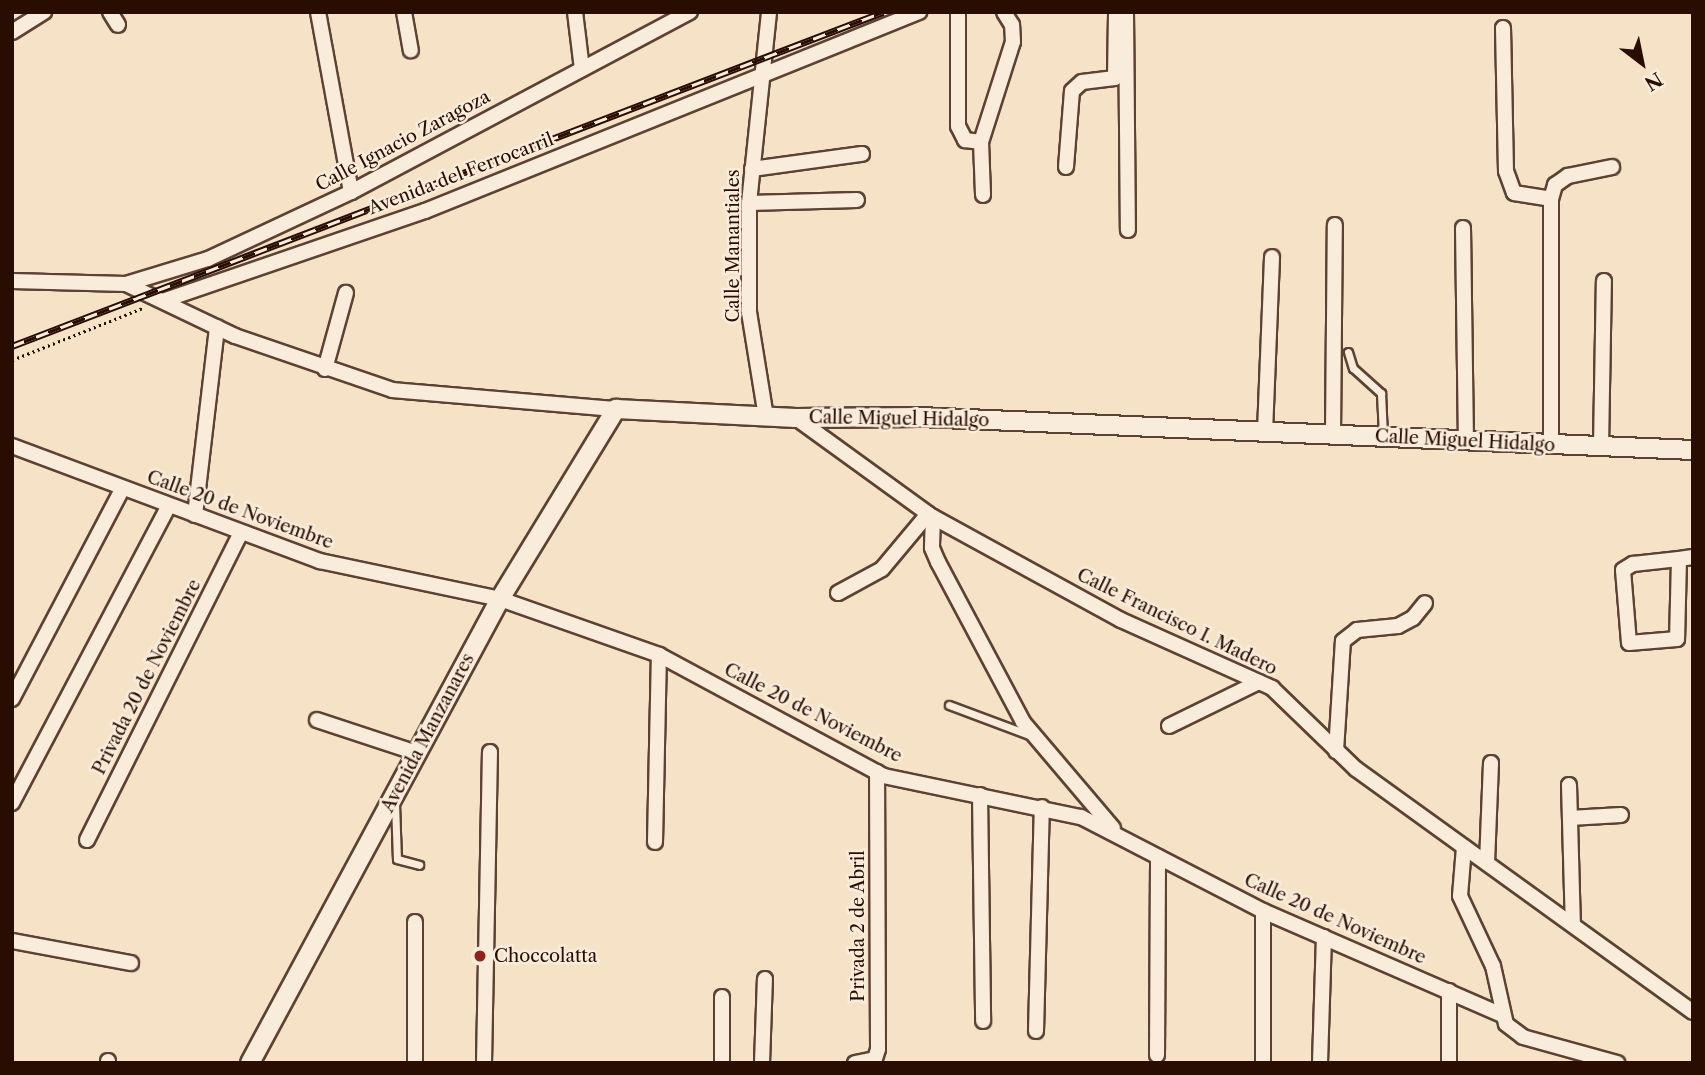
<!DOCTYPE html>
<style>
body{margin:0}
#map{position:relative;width:1705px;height:1075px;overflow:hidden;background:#f6e2c7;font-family:"Libre Caslon Text",serif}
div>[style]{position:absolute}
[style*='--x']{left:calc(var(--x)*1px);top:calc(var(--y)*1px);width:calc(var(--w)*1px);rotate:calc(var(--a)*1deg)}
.path>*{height:2.5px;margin-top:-1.25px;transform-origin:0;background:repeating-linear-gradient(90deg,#280d00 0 2px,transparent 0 5.5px)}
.roads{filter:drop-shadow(2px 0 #5c4232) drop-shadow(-2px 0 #5c4232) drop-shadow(0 2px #5c4232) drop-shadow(0 -2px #5c4232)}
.service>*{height:7px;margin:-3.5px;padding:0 3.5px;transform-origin:3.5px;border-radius:3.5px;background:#f9ecdb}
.minor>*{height:14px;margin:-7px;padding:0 7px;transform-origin:7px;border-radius:7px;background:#f9ecdb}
.tertiary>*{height:18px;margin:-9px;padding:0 9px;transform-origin:9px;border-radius:9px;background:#f9ecdb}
.rail>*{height:7px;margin-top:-3.5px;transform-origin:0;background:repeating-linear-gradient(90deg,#f9ecdb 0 13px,#280d00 0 26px);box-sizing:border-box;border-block:2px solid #280d00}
.dots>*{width:19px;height:19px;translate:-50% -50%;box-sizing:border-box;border:4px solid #f9ecdb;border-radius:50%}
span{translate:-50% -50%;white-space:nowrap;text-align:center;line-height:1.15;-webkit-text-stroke:5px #f9ecdb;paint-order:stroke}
.street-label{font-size:18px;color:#280d00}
.poi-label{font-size:18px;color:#280d00}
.left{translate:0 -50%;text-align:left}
.frame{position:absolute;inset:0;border:14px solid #280d00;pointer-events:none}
.north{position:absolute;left:1607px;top:28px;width:70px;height:70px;-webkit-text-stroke:5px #f9ecdb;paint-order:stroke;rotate:148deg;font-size:19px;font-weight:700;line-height:28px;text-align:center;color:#280d00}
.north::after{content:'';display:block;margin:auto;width:24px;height:32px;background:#280d00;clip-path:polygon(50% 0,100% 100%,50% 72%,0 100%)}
</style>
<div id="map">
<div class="path">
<div style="--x:12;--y:360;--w:141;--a:-21.7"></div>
</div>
<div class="roads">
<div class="service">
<div style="--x:1348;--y:352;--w:17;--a:73"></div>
<div style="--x:1353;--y:368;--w:38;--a:42"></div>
<div style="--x:1381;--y:393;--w:43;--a:87.3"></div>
<div style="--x:949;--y:705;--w:89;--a:20.5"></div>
<div style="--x:395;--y:803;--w:56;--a:88"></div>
<div style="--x:397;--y:859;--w:23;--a:15"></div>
</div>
<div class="minor">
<div style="--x:110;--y:12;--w:15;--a:58"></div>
<div style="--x:318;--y:12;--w:183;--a:79.6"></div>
<div style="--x:404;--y:12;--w:39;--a:80"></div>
<div style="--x:575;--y:12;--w:57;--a:83"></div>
<div style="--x:958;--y:12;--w:114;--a:90"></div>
<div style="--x:958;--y:126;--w:16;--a:63"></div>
<div style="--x:965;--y:140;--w:16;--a:7"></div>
<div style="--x:981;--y:142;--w:105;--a:-72.3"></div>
<div style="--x:1013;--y:42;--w:17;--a:-93"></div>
<div style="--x:1012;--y:25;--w:15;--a:-122"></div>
<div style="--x:1126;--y:12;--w:218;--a:89.5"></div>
<div style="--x:1503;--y:28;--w:143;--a:88.8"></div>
<div style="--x:1506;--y:171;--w:23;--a:70"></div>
<div style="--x:1514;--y:193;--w:37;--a:9"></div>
<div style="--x:12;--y:32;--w:38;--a:-32"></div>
<div style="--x:981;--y:142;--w:53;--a:87.8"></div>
<div style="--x:1066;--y:167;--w:76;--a:-85.5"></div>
<div style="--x:1072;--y:91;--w:13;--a:-42"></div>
<div style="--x:1082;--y:82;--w:33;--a:-7"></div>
<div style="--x:1115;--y:78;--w:66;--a:-89.1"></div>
<div style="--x:752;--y:169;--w:111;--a:-7.8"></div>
<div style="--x:749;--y:203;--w:108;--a:-1.6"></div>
<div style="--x:1463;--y:228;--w:212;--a:89.2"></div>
<div style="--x:12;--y:281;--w:114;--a:1.5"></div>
<div style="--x:126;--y:284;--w:86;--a:-17"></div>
<div style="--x:208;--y:259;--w:158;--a:-25.1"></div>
<div style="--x:351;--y:192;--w:384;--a:-28"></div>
<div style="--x:126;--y:284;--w:121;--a:25.5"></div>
<div style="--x:235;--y:336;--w:167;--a:18.9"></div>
<div style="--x:393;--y:390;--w:224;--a:4.9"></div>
<div style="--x:165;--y:300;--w:275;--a:-18.9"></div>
<div style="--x:425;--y:211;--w:533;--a:-21.94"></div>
<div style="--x:325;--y:369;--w:79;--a:-74.6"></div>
<div style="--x:766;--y:417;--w:106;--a:-99.2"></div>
<div style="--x:749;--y:312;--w:109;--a:-90"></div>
<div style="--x:749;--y:203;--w:192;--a:-84"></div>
<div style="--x:796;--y:418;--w:169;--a:35.9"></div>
<div style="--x:933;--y:517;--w:214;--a:28.7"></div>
<div style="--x:1121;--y:620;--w:166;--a:24.2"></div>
<div style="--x:1272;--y:688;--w:117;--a:44"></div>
<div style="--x:1356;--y:769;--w:415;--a:35.8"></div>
<div style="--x:1265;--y:432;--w:175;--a:-87.7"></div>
<div style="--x:1333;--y:435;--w:210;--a:-89.5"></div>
<div style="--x:1551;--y:445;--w:246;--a:-90"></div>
<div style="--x:1551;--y:199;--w:15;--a:-74"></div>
<div style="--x:1555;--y:185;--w:16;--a:-35"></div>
<div style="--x:1568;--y:176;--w:45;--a:-11.6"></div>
<div style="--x:12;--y:446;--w:329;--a:20.5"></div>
<div style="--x:320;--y:561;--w:184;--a:11.9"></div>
<div style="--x:500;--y:599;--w:169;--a:19.4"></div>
<div style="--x:659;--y:655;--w:255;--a:28.3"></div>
<div style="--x:884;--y:776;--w:201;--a:11.8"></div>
<div style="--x:1081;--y:817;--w:205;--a:27.3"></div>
<div style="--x:1263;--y:911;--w:261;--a:23.5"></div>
<div style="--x:1601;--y:447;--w:166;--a:-89"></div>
<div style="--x:195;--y:515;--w:189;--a:-83.3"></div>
<div style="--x:933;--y:517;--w:31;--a:92"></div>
<div style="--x:932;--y:548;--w:15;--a:67"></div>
<div style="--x:938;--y:562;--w:181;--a:62"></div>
<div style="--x:1023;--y:722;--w:139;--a:49.7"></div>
<div style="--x:1679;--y:559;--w:80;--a:91.4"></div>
<div style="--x:1677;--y:639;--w:48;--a:175.2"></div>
<div style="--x:1629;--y:643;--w:73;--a:-94.7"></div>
<div style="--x:1623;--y:570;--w:12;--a:-31"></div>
<div style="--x:1633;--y:564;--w:46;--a:-6.2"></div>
<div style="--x:1679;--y:559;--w:14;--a:-8"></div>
<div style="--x:838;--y:593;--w:50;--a:-28.6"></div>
<div style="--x:882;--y:569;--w:72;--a:-50.1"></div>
<div style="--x:12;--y:699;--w:238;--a:-62.3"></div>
<div style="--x:317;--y:720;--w:105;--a:18.3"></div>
<div style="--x:1169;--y:726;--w:100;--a:-26.1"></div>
<div style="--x:1336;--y:751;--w:110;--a:-86.4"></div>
<div style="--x:1343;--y:641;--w:18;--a:-38"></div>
<div style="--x:1357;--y:630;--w:41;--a:-5.6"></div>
<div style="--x:1398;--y:626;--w:17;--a:-28"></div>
<div style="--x:1413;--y:618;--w:19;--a:-51"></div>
<div style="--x:1569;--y:785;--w:140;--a:88.4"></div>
<div style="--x:980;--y:795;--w:226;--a:89.2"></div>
<div style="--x:12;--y:803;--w:335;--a:-62.2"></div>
<div style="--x:1570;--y:818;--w:51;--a:-3.4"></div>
<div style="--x:87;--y:840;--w:344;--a:-63.4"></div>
<div style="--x:655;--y:842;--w:187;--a:-88.8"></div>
<div style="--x:1464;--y:847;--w:49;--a:94.7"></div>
<div style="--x:1460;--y:896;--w:77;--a:64.8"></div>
<div style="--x:1493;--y:966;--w:59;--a:77.4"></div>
<div style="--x:1506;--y:1024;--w:21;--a:37"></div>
<div style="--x:1523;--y:1037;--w:98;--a:15.5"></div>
<div style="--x:1487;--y:863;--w:100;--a:-87.7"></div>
<div style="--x:1263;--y:911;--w:152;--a:90"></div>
<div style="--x:12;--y:941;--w:121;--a:10.5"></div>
<div style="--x:722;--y:997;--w:66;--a:90"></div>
<div style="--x:1036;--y:1031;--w:224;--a:-88.5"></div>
<div style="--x:1157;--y:1055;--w:198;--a:-89.7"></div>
<div style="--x:108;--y:1063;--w:2;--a:-90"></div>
<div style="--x:415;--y:1063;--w:141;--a:-90"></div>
<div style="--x:484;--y:1063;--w:311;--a:-88.9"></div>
<div style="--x:762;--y:1063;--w:84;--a:-88"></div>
<div style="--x:855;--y:1063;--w:20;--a:-11"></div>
<div style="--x:875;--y:1059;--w:10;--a:-73"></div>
<div style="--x:878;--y:1049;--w:277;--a:-90.2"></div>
<div style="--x:1320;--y:1063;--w:126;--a:-88.2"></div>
<div style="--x:1449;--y:1063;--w:72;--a:-90"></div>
</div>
<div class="tertiary">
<div style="--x:250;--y:1063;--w:527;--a:-61.68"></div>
<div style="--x:500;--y:599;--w:223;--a:-58.6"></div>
<div style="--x:616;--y:409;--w:180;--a:2.9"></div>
<div style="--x:796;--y:418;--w:123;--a:-0.5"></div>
<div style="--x:919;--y:417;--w:775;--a:2.44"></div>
</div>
</div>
<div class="rail">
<div style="--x:12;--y:346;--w:933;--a:-20.98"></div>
</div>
<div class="dots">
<div style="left:480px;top:956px;background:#8f2418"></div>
</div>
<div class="street-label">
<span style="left:403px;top:141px;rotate:-28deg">Calle Ignacio Zaragoza</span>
<span style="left:461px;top:174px;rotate:-21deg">Avenida del Ferrocarril</span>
<span style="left:733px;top:246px;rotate:-90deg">Calle Manantiales</span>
<span style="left:899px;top:419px;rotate:1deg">Calle Miguel Hidalgo</span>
<span style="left:1465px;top:441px;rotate:3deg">Calle Miguel Hidalgo</span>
<span style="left:240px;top:510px;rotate:20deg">Calle 20 de Noviembre</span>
<span style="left:1177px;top:622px;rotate:26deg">Calle Francisco I. Madero</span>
<span style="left:147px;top:677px;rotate:-63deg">Privada 20 de Noviembre</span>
<span style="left:813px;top:713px;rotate:27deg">Calle 20 de Noviembre</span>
<span style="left:428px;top:733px;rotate:-62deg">Avenida Manzanares</span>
<span style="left:1335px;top:919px;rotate:24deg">Calle 20 de Noviembre</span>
<span style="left:858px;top:926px;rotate:-90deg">Privada 2 de Abril</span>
</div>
<div class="poi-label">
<span class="left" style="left:494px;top:956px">Choccolatta</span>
</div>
<div class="frame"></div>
<div class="north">N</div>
</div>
